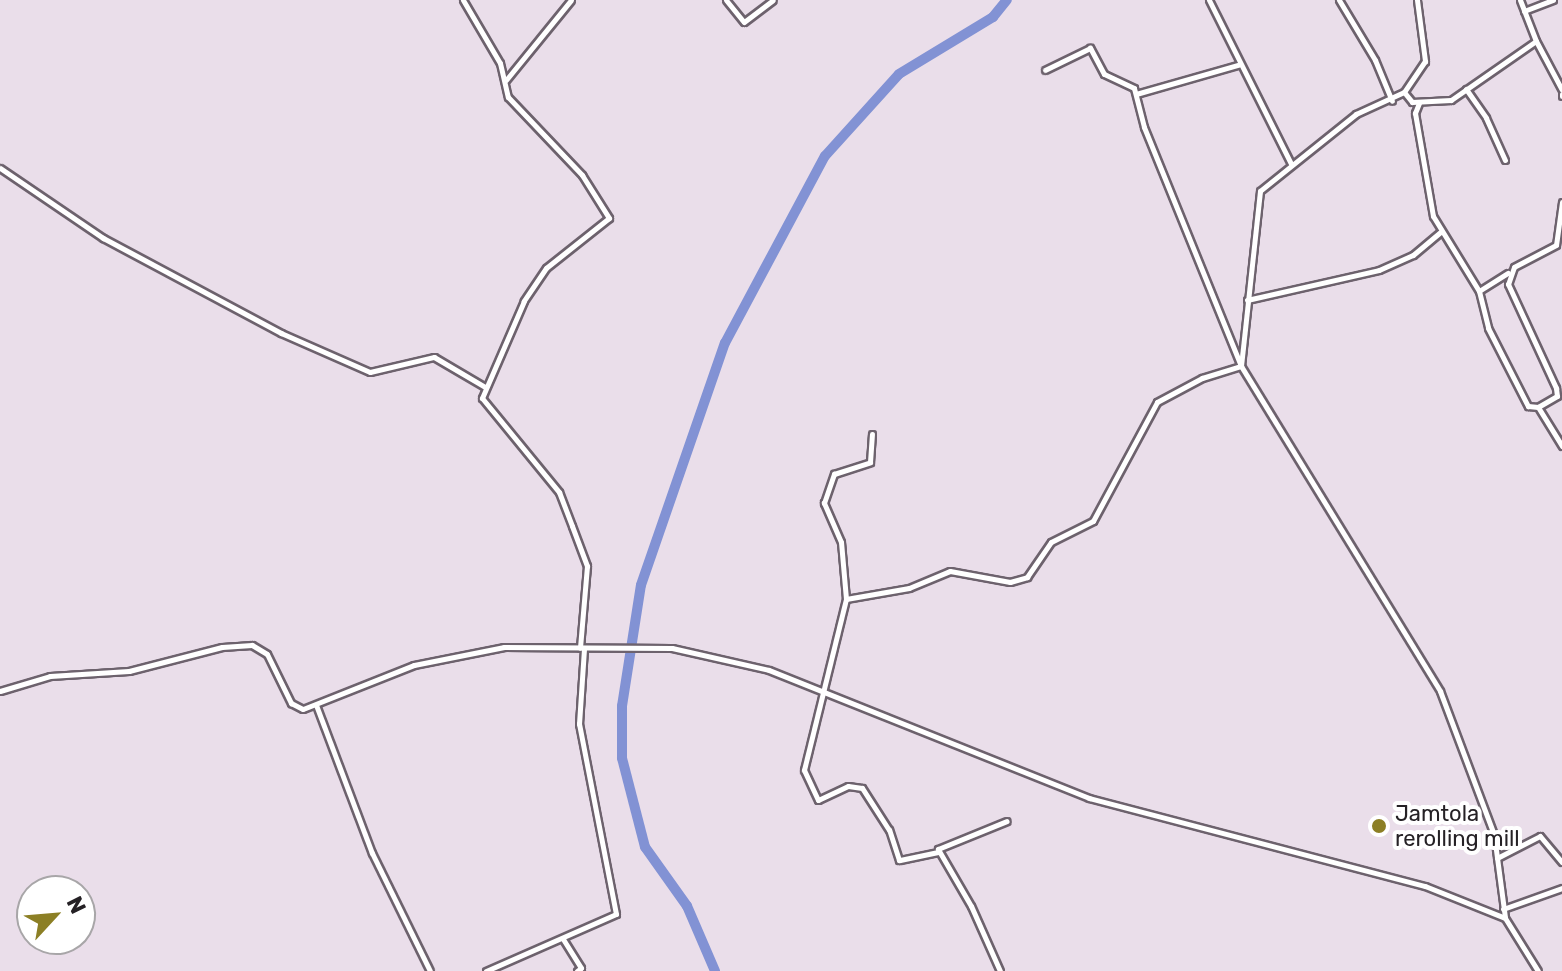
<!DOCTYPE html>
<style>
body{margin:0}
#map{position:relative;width:1562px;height:971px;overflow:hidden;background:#eadeea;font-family:Rubik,sans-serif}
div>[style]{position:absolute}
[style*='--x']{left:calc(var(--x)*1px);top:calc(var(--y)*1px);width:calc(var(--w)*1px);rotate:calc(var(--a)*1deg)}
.river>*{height:10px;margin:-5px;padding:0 5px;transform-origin:5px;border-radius:5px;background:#8292d4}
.roads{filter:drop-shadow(2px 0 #6d626d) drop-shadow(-2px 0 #6d626d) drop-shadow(0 2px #6d626d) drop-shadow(0 -2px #6d626d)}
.street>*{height:5px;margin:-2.5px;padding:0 2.5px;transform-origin:2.5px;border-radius:2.5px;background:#fff}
.dots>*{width:22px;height:22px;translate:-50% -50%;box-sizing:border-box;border:4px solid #fff;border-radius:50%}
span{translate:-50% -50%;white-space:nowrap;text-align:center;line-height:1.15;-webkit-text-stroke:8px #fff;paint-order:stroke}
.poi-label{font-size:22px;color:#252125}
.left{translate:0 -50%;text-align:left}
.north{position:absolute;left:16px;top:875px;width:80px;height:80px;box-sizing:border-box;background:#fff;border:2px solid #a8a6a8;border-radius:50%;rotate:64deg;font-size:22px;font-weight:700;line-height:32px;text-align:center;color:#252125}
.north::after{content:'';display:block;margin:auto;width:28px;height:36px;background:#8c7f25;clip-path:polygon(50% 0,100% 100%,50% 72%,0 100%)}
</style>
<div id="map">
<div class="river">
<div style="--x:715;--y:971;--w:71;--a:-113.3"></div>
<div style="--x:687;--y:906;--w:72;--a:-125.4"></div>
<div style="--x:645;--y:847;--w:92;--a:-104.5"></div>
<div style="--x:622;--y:758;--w:52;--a:-90"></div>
<div style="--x:622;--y:706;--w:122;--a:-81.1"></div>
<div style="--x:641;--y:585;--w:256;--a:-70.9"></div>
<div style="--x:725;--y:343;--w:212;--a:-61.9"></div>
<div style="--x:825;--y:156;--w:110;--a:-47.9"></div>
<div style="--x:899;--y:74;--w:110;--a:-31.2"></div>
<div style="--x:993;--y:17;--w:22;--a:-51"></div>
</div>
<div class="roads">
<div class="street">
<div style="--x:463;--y:0;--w:73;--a:59.6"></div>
<div style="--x:500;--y:63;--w:35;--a:77"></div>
<div style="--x:508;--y:97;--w:108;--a:46.5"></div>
<div style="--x:582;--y:175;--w:51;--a:57.9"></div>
<div style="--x:609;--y:218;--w:80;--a:141.6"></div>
<div style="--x:546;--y:268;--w:40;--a:124"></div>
<div style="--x:524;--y:301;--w:106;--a:113.4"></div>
<div style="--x:482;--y:398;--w:122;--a:50.7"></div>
<div style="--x:559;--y:492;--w:36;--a:69"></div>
<div style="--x:572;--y:526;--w:43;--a:69.4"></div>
<div style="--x:587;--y:566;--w:82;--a:94.9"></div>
<div style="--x:726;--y:0;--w:28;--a:51"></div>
<div style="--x:744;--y:22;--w:36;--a:-37"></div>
<div style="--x:1209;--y:0;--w:183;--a:63.4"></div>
<div style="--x:1339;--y:0;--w:70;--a:59"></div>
<div style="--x:1375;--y:60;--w:44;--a:67.5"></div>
<div style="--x:1417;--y:0;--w:62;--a:82.5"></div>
<div style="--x:1425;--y:61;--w:37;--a:124"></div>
<div style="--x:1404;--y:92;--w:53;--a:155.4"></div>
<div style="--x:1356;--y:114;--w:123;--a:141.3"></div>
<div style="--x:1260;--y:191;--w:176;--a:96.2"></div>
<div style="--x:1241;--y:366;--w:381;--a:58.5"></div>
<div style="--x:1440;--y:691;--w:154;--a:69.4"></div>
<div style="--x:1494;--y:835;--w:83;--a:82.4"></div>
<div style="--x:1524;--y:11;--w:31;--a:-21"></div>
<div style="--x:1536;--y:41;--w:55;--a:62"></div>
<div style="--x:506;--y:80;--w:103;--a:-50.9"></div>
<div style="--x:1466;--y:89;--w:35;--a:55"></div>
<div style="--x:1486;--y:118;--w:46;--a:65.7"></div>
<div style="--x:1404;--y:92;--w:13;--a:51"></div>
<div style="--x:1412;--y:102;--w:39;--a:-3"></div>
<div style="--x:1451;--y:100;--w:103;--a:-34.8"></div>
<div style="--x:1536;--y:41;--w:44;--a:-111.3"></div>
<div style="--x:1136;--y:94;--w:106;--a:-15.9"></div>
<div style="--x:1562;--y:94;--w:2;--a:90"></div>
<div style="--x:1419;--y:103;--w:11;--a:112"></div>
<div style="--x:1415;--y:113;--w:105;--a:80.1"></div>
<div style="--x:1433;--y:216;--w:88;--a:58.5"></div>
<div style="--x:1479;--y:291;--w:38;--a:76"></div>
<div style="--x:1488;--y:328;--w:88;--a:62.9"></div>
<div style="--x:1528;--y:406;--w:10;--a:6"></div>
<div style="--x:0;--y:168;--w:125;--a:34.2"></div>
<div style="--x:103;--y:238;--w:202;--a:28.1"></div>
<div style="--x:281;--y:333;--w:97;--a:23.7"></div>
<div style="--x:370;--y:372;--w:66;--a:-13.2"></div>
<div style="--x:434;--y:357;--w:59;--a:30.5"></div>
<div style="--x:1562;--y:202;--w:43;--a:97.9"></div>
<div style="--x:1556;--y:245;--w:47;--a:152.4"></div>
<div style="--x:1514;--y:267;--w:18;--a:109"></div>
<div style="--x:1508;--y:284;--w:115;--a:65.2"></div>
<div style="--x:1556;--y:388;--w:8;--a:83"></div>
<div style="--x:1557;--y:396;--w:22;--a:150"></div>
<div style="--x:1538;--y:407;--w:46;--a:58.4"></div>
<div style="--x:1479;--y:291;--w:34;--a:-32"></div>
<div style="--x:1247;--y:300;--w:135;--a:-12.8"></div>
<div style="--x:1379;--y:270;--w:37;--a:-24"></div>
<div style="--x:1413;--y:255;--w:35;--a:-40"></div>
<div style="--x:846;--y:599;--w:57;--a:-95"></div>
<div style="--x:841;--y:542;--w:43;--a:-113.6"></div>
<div style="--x:824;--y:503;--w:31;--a:-71"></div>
<div style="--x:834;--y:474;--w:38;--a:-18"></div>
<div style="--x:870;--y:462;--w:28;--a:-86"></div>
<div style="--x:0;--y:691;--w:52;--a:-16.7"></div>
<div style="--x:50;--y:676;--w:79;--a:-3.6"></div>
<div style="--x:129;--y:671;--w:96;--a:-14.5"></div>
<div style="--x:222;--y:647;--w:30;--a:-4"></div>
<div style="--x:252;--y:645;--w:17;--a:31"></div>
<div style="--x:267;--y:654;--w:55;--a:63.9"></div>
<div style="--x:291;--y:703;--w:13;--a:27"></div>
<div style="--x:303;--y:709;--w:119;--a:-21.6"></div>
<div style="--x:414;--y:665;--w:92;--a:-11.3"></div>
<div style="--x:504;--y:647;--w:168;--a:0.3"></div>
<div style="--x:672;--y:648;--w:99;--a:12.8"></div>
<div style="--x:769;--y:670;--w:345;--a:21.8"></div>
<div style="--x:1089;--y:798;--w:347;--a:14.7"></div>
<div style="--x:1425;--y:886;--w:86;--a:21.8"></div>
<div style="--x:1505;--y:918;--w:62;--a:58.1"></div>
<div style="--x:316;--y:705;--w:158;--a:69.3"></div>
<div style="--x:372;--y:853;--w:131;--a:63.8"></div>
<div style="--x:938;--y:852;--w:40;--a:168"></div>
<div style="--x:899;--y:860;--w:32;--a:-108"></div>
<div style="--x:889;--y:830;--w:50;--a:-122.7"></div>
<div style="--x:862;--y:788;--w:14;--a:-172"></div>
<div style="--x:848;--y:786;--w:33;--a:155"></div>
<div style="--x:818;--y:800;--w:33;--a:-115"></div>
<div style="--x:804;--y:770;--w:176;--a:-76.2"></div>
<div style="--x:846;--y:599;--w:64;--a:-9.9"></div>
<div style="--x:909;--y:588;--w:44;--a:-22.5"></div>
<div style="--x:950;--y:571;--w:61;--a:10.4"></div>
<div style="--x:1010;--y:582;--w:18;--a:-16"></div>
<div style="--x:1027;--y:577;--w:42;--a:-55.6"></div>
<div style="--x:1051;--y:542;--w:47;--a:-26.6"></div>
<div style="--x:1093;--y:521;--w:135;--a:-61.7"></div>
<div style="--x:1157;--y:402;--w:51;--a:-28.1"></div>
<div style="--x:1202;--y:378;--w:41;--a:-17.1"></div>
<div style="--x:1241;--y:366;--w:258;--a:-112.1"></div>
<div style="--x:1144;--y:127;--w:40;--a:-104.4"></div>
<div style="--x:1134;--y:88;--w:33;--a:-155"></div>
<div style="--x:1104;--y:74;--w:30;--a:-118"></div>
<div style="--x:1090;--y:48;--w:50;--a:153.9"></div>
<div style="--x:1497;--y:858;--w:48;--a:-27.1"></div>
<div style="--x:1540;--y:836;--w:34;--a:50"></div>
<div style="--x:1503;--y:909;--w:63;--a:-19.6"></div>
<div style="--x:563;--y:939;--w:34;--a:58"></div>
<div style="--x:581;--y:968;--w:5;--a:143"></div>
<div style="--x:486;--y:971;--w:142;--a:-23.7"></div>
<div style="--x:616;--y:914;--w:194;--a:-101"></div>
<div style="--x:579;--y:724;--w:76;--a:-86.2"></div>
<div style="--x:1000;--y:971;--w:71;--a:-114"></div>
<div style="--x:971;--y:906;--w:66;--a:-120.1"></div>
<div style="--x:938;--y:849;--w:74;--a:-22.1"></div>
</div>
</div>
<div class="dots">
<div style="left:1379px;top:826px;background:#8c7f25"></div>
</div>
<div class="poi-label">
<span class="left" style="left:1395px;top:826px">Jamtola<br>rerolling mill</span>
</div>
<div class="north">N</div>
</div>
